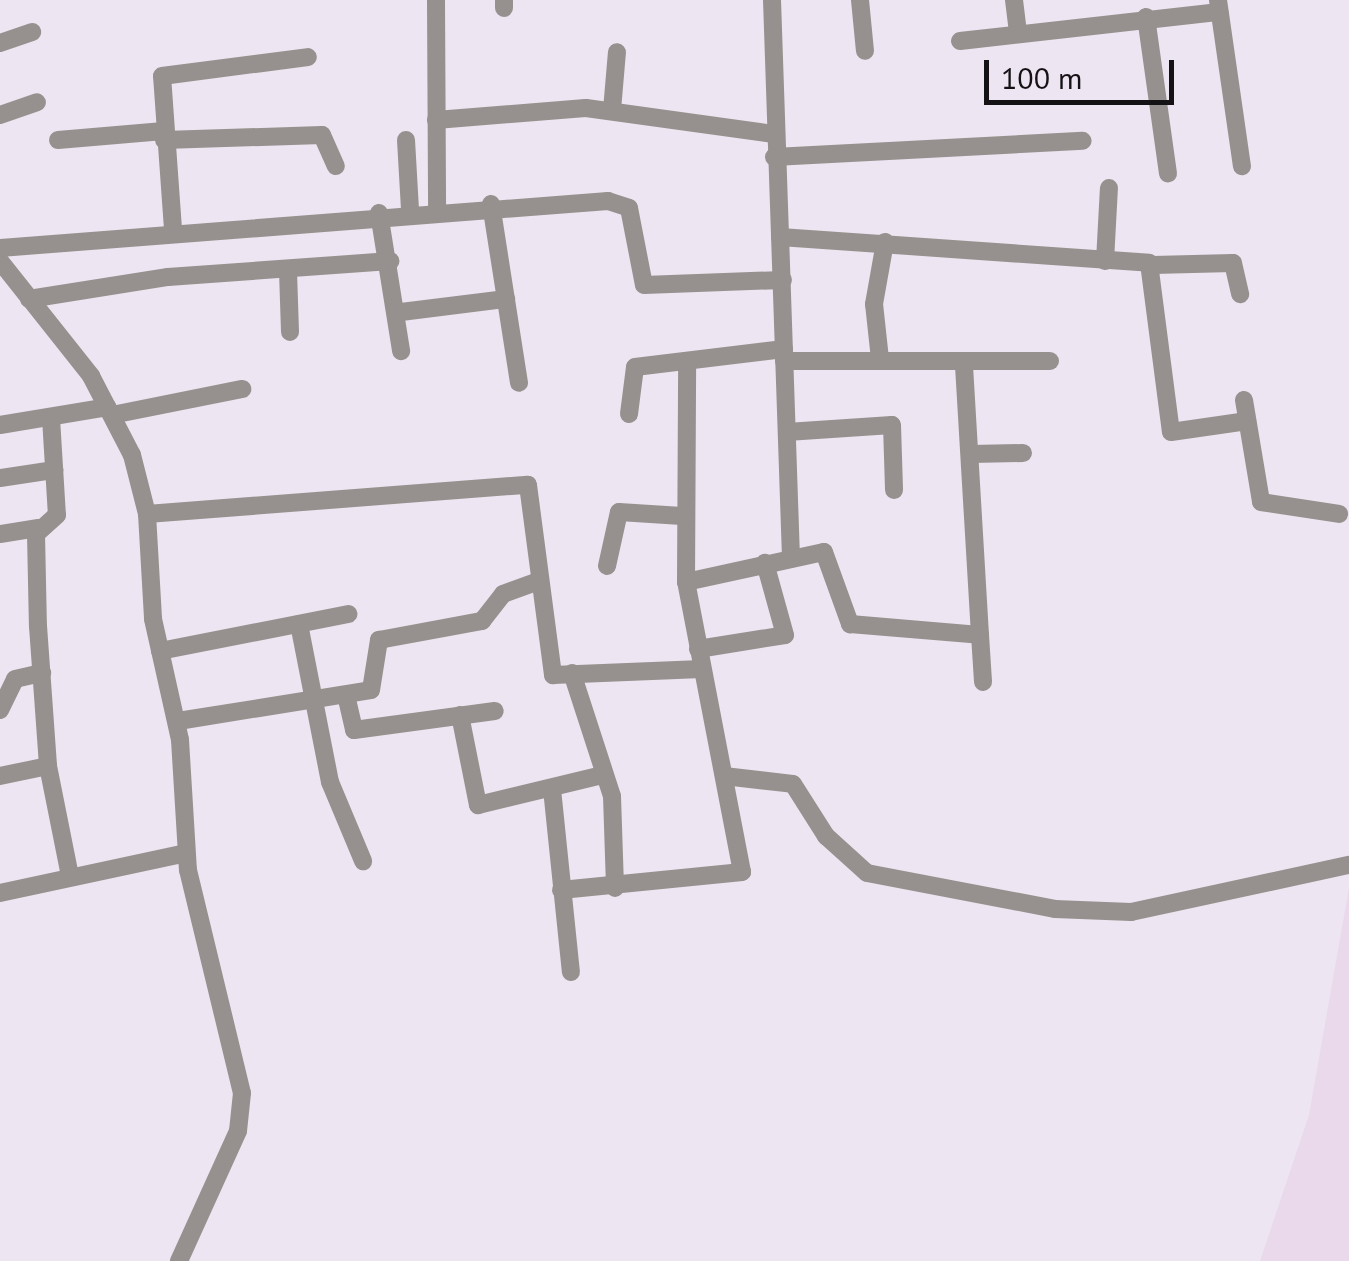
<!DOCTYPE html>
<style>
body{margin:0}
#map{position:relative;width:1349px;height:1261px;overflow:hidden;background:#ede5f1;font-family:"PT Sans",sans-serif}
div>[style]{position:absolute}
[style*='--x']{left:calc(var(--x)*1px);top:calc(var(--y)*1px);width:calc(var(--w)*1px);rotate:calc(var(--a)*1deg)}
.industrial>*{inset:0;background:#e9d9eb}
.minor>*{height:18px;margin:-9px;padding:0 9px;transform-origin:9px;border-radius:9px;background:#96918e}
span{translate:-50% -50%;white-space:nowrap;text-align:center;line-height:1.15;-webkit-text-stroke:8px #ede5f1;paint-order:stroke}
.scale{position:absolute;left:984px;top:60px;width:190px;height:45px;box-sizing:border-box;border:5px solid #151216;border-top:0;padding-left:12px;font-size:30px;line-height:35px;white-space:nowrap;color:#151216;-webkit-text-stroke:8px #ede5f1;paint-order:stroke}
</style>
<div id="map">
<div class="industrial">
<div style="clip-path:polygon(1349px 888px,1349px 1261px,1260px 1261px,1309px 1115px)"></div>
</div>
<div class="minor">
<div style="--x:436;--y:0;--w:208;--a:89.7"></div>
<div style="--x:504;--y:0;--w:8;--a:90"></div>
<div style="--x:772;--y:0;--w:557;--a:88.05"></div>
<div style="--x:860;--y:0;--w:51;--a:84.4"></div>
<div style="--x:1014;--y:0;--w:33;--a:83"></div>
<div style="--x:1218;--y:0;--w:168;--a:81.8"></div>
<div style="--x:1146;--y:17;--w:158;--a:82"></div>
<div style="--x:960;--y:41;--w:261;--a:-6.4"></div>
<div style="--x:0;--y:43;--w:34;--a:-19"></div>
<div style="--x:612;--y:110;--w:58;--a:-85.1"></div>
<div style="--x:0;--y:115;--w:39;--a:-19"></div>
<div style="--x:436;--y:120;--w:150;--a:-4.6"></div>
<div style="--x:586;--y:108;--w:190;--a:7.9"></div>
<div style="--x:58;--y:140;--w:106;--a:-4.9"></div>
<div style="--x:164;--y:140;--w:158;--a:-1.8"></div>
<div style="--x:322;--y:135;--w:34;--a:66"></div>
<div style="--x:406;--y:140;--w:70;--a:86.7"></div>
<div style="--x:774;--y:157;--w:309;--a:-3"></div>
<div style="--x:491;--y:204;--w:181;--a:81.1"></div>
<div style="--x:379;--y:213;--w:140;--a:80.9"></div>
<div style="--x:173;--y:229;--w:153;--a:-94.1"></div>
<div style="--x:162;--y:76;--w:147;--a:-7.4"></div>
<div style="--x:780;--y:237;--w:370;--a:4"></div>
<div style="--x:1149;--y:263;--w:170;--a:82.6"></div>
<div style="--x:1171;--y:432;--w:77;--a:-8.2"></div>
<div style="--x:0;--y:248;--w:610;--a:-4.42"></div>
<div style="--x:608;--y:201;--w:22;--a:18"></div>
<div style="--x:629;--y:208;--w:78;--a:79"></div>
<div style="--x:644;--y:285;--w:139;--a:-2.1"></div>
<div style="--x:0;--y:261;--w:147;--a:51.6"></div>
<div style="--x:91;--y:376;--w:89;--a:62.6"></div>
<div style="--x:132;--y:455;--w:61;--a:75.7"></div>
<div style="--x:147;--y:514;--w:105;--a:86.7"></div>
<div style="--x:153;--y:619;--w:124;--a:77.4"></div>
<div style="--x:180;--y:740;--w:130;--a:86.5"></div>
<div style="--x:188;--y:870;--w:229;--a:76.4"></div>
<div style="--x:242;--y:1093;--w:38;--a:96"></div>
<div style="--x:238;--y:1131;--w:143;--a:114.4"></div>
<div style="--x:1105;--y:261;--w:73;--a:-86.9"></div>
<div style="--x:1153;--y:265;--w:80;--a:-1.4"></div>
<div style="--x:1233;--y:263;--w:32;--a:77"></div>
<div style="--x:288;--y:271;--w:61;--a:88.1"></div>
<div style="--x:29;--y:299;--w:141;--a:-9"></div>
<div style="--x:168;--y:277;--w:223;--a:-4.1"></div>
<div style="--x:401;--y:312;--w:106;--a:-7.1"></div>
<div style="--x:880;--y:359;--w:55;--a:-96.2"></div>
<div style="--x:874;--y:304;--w:63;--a:-79.9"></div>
<div style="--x:784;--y:361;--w:266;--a:0"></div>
<div style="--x:1244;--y:400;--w:103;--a:80.5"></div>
<div style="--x:1261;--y:502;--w:79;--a:8.7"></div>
<div style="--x:629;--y:414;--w:47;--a:-82.7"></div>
<div style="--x:635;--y:367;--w:150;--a:-6.9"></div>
<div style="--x:112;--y:415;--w:133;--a:-11.3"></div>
<div style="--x:51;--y:418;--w:97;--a:86.5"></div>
<div style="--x:57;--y:515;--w:28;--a:138"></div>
<div style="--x:36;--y:534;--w:92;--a:88.8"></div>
<div style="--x:38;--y:626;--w:140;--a:85.9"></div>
<div style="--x:48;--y:766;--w:112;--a:78.7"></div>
<div style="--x:0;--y:425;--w:109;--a:-9.5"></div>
<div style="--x:787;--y:432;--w:105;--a:-3.8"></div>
<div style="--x:892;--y:425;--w:65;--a:88.2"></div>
<div style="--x:971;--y:454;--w:52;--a:-1.1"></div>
<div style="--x:0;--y:478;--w:55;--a:-8.4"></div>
<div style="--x:147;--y:514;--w:382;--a:-4.4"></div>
<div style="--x:528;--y:485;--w:192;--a:82.5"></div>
<div style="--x:553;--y:675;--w:149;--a:-2.3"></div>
<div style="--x:0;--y:534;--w:39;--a:-9"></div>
<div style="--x:607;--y:566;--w:55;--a:-77.5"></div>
<div style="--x:619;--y:512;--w:63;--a:3.6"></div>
<div style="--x:686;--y:582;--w:141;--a:-12.3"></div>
<div style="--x:824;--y:552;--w:77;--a:70.1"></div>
<div style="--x:850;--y:624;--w:130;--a:4.8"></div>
<div style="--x:980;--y:635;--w:273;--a:-93.4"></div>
<div style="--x:299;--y:624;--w:161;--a:78.9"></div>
<div style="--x:330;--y:782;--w:86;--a:67.3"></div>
<div style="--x:980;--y:635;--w:47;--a:86.3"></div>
<div style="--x:698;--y:649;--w:88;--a:-9.1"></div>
<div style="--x:785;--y:635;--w:75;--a:-105.5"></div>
<div style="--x:160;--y:651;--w:192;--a:-11.1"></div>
<div style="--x:572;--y:673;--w:129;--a:72"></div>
<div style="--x:612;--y:796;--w:92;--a:88.1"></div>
<div style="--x:346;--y:695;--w:36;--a:77"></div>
<div style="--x:354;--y:730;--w:142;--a:-7.7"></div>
<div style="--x:0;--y:710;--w:34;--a:-64"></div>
<div style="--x:15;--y:679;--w:28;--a:-13"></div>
<div style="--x:460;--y:715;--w:92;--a:78.7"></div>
<div style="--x:478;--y:805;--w:128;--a:-13.6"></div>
<div style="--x:178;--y:721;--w:195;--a:-9.1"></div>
<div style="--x:371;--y:690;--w:51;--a:-80.9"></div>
<div style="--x:379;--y:640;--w:105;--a:-10.5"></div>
<div style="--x:482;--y:621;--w:34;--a:-52"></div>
<div style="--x:503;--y:594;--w:38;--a:-20"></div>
<div style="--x:0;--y:776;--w:49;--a:-11.8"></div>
<div style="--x:724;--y:776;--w:69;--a:6.6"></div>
<div style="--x:793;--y:784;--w:62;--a:57.6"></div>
<div style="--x:826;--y:836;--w:55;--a:42.1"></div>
<div style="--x:867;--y:873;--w:191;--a:10.8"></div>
<div style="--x:1055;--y:909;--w:76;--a:2.3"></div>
<div style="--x:1131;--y:912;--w:223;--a:-12.2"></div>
<div style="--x:552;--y:789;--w:184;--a:84.1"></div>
<div style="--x:561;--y:890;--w:182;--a:-5.7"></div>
<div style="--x:742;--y:872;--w:295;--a:-100.9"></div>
<div style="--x:686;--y:582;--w:221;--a:-89.7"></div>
<div style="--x:0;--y:893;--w:190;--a:-12.1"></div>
</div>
<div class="scale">100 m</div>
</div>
